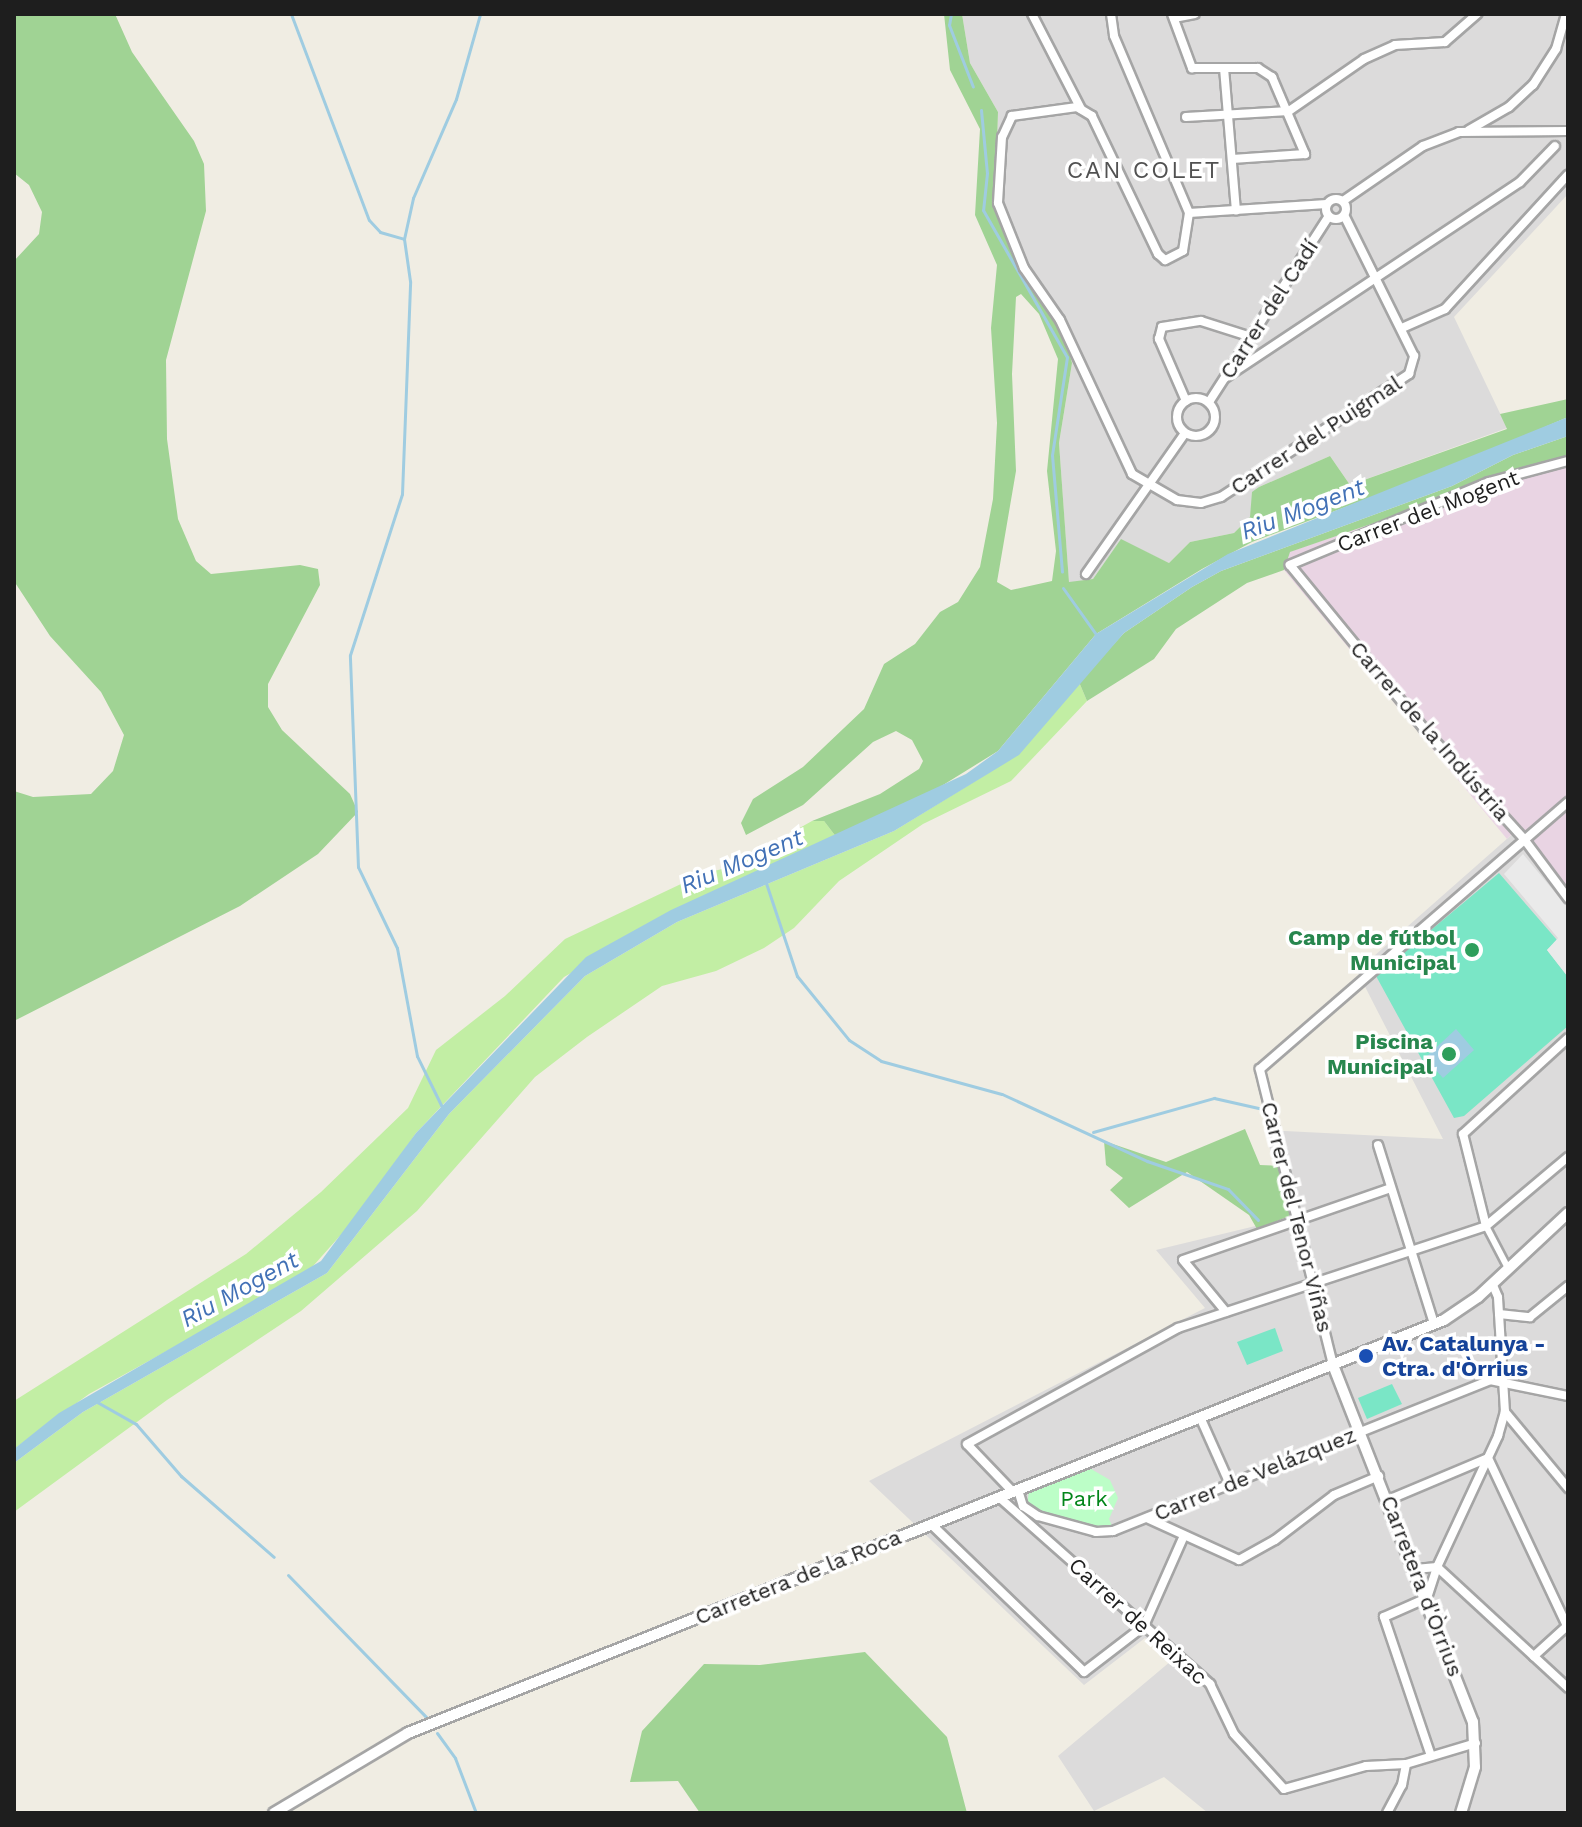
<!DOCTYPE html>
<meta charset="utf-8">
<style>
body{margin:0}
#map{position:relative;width:1582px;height:1827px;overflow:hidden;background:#f0ede3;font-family:"Work Sans",sans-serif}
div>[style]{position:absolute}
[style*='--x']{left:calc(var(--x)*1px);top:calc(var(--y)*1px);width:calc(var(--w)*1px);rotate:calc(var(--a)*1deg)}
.residential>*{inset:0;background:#dcdbdb}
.industrial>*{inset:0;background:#e9d4e3}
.grass>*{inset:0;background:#c2eea4}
.forest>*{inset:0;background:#a0d394}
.park>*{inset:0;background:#bcfec7}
.pitch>*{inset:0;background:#7ae6c6}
.parking>*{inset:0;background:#eaeaea}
.water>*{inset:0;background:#9fcce1}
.stream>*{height:3px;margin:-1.5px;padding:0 1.5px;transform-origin:1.5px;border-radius:1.5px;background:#9fcce1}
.roads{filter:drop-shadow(2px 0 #a5a5a5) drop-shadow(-2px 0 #a5a5a5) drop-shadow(0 2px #a5a5a5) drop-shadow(0 -2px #a5a5a5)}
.pedestrian>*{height:6px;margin:-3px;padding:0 3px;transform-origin:3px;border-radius:3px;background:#fff}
.minor>*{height:8px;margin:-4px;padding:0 4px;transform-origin:4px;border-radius:4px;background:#fff}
.minor>.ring{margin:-4px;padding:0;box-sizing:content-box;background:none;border:8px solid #fff;border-radius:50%}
.tertiary>*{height:10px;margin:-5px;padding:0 5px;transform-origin:5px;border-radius:5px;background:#fff}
.dots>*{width:22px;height:22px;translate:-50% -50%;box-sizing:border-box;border:4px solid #fff;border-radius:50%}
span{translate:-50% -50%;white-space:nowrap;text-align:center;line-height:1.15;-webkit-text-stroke:7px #fff;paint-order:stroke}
.street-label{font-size:22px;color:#1e1e1e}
.leisure-label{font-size:22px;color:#27864d;font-weight:700}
.right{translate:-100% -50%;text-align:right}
.transit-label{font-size:22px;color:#164399;font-weight:700}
.left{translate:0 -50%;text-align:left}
.park-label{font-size:22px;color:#02851a}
.neighbourhood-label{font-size:24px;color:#515151;letter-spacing:2px}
.water-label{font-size:24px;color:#4271b6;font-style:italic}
.frame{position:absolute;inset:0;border:16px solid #1e1e1e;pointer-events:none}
</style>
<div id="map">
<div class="residential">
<div style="clip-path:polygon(962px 14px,1568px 14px,1568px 194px,1454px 317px,1507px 428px,1350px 485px,1330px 456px,1259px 487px,1250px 517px,1234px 533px,1190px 542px,1169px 563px,1121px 540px,1093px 579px,1069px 583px,1059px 443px,1072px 363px,1065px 336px,1025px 281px,995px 209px,998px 112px,970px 63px)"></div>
<div style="clip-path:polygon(1517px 830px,1568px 893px,1568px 1808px,1562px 1813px,1208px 1813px,1164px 1777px,1094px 1811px,1058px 1756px,1171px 1661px,1145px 1638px,1084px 1685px,869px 1481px,1205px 1308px,1156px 1250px,1288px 1218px,1265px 1130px,1443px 1139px,1357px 971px)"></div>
</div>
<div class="industrial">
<div style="clip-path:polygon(1568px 456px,1568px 893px,1516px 830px,1507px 839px,1284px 570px,1289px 552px)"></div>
</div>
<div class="grass">
<div style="clip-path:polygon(1079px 682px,1087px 701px,1011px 781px,923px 824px,839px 881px,794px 928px,764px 948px,716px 971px,662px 986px,587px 1037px,535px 1077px,417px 1211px,301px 1311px,167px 1400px,14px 1512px,14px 1463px,83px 1412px,327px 1273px,449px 1114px,585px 976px,677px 922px,894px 831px,1019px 754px)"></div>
<div style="clip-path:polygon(812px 821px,824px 821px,837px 838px,712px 892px,564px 977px,416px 1133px,362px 1211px,306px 1274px,89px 1394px,14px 1449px,14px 1401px,246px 1254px,321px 1192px,408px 1108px,436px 1050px,505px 996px,565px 939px,702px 874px,730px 867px)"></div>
</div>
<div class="forest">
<div style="clip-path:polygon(14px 14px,115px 14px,132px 52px,194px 141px,204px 164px,206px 211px,166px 360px,167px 439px,178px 519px,196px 561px,211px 574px,300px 565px,318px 569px,320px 585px,268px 684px,268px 707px,282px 730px,350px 794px,358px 812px,318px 854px,240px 906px,14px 1021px,14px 791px,33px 797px,91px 794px,113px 771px,124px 735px,101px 692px,50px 636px,14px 581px,14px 261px,39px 234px,42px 212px,29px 185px,14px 173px)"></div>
<div style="clip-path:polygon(evenodd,944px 14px,962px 14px,970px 63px,998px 112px,995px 209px,1025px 281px,1065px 336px,1072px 363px,1059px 443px,1069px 582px,1093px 579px,1121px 539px,1169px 563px,1190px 542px,1234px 533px,1250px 517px,1252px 492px,1259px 487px,1330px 456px,1350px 485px,1507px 429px,1500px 414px,1568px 399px,1568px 417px,1450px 468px,1252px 542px,1202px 569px,1096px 634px,998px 751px,935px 790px,837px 838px,824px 821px,812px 821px,880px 794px,919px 769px,923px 761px,912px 740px,896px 731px,873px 742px,803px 805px,746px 835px,741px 823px,753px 799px,803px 767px,864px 709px,884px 664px,915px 644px,940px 612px,958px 602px,980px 567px,993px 499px,997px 423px,991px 328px,997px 265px,975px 215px,980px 129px,950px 70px,944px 14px,1021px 294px,1039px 314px,1058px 359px,1047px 471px,1056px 551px,1052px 581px,1011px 590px,997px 582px,1016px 471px,1012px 374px,1016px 297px,1021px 294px)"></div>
<div style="clip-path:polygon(1568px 436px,1568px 456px,1290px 552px,1284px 570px,1247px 583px,1176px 629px,1154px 659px,1087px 701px,1079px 682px,1124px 633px,1192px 587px,1221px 571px,1452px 486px,1513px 455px)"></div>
<div style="clip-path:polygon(1245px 1129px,1260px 1165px,1280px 1166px,1292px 1215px,1257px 1229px,1249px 1215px,1187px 1172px,1129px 1208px,1110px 1190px,1123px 1178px,1106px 1165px,1104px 1141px,1166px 1162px)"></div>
<div style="clip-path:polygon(865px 1652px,947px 1737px,967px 1813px,700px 1813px,678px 1781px,630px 1782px,642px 1731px,704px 1664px,760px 1665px)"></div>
</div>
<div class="park">
<div style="clip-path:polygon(1086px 1466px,1110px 1480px,1118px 1498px,1109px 1519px,1113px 1528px,1099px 1530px,1027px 1506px,1029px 1491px)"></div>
</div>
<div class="pitch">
<div style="clip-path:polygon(1499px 873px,1557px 940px,1547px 950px,1568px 977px,1568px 1026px,1464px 1116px,1454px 1118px,1376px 976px)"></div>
<div style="clip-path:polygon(1275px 1328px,1283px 1351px,1247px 1365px,1237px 1342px)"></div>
<div style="clip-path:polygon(1392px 1384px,1402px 1404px,1367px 1419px,1358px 1398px)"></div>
</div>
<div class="parking">
<div style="clip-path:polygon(1523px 854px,1568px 908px,1568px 977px,1547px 950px,1558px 938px,1504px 874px)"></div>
</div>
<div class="water">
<div style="clip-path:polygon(1568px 417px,1568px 436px,1513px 455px,1452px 486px,1221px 571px,1192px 587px,1124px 633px,1019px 755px,894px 831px,677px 922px,585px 976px,449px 1114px,327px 1273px,83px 1412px,14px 1463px,14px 1449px,59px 1413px,321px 1261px,416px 1133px,586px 957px,671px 910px,966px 774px,998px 751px,1096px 634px,1228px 554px)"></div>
<div style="clip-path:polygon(1456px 1029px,1474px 1050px,1443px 1078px,1425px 1058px)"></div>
</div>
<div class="stream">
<div style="--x:291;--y:14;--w:220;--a:69.3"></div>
<div style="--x:369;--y:220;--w:16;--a:47"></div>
<div style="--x:380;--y:232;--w:25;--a:16"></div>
<div style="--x:951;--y:14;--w:11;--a:100"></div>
<div style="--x:949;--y:25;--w:66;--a:68.8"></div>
<div style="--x:981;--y:110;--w:63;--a:84.6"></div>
<div style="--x:987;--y:173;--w:37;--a:96"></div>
<div style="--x:983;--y:210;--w:169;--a:60.3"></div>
<div style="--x:1067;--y:357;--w:99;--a:98.7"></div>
<div style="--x:1052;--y:455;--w:117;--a:85.1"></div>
<div style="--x:1063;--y:588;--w:60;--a:54.5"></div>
<div style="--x:766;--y:883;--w:98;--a:71.6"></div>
<div style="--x:797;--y:976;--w:82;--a:50.9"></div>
<div style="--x:849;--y:1040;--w:38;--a:33"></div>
<div style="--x:881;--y:1061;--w:125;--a:15.3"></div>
<div style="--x:1002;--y:1094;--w:160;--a:24.8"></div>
<div style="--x:1147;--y:1161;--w:86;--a:19.1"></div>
<div style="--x:1228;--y:1189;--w:43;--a:45.9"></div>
<div style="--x:442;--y:1107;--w:57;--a:-116.1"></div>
<div style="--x:417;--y:1056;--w:110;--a:-100.5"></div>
<div style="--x:397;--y:948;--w:90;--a:-115.7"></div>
<div style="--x:358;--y:867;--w:212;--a:-92.2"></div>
<div style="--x:350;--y:655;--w:169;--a:-72.1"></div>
<div style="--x:402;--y:494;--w:213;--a:-87.8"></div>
<div style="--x:410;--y:281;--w:42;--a:-98.1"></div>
<div style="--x:404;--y:239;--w:42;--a:-77.6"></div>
<div style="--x:413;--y:198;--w:108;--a:-66.5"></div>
<div style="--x:456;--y:99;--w:88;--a:-74.2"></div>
<div style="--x:1093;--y:1132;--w:126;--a:-15.7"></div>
<div style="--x:1214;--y:1098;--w:50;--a:12.7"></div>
<div style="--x:97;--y:1402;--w:45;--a:29.4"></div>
<div style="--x:136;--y:1424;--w:69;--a:49.1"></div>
<div style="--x:181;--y:1476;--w:123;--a:41.1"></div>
<div style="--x:288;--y:1575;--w:199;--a:45.8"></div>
<div style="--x:437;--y:1733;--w:31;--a:54"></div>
<div style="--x:455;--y:1758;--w:59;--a:69.1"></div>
</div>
<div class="roads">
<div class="pedestrian">
<div style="--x:1486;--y:1226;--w:47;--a:62.4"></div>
</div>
<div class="minor">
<div style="--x:1032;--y:14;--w:107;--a:62.7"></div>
<div style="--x:1111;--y:14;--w:22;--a:82"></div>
<div style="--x:1114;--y:36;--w:192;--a:67"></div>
<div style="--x:1172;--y:14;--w:58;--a:69.7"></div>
<div style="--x:1192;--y:68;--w:66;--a:0"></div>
<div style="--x:1258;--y:68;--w:17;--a:33"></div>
<div style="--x:1272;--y:77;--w:84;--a:66.8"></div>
<div style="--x:1305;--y:154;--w:73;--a:176.1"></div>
<div style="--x:1174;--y:18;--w:21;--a:-11"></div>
<div style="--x:1224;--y:68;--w:143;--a:85.2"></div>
<div style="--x:1186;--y:117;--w:103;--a:-3.3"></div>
<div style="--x:1289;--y:111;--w:91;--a:-34.7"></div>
<div style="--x:1364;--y:59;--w:34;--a:-24"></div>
<div style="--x:1395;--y:45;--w:50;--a:-3.4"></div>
<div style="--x:1445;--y:42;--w:43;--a:-41.2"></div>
<div style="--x:1469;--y:130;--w:46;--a:-29.9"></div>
<div style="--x:1509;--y:107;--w:33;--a:-43"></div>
<div style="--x:1533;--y:85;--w:43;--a:-57.4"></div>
<div style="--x:1556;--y:49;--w:36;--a:-74"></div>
<div class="ring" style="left:1326px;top:199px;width:12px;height:12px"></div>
<div style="--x:1343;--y:201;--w:97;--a:-34.5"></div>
<div style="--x:1423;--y:146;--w:39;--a:-21"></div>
<div style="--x:1459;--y:132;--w:109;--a:-0.5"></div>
<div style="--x:1189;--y:213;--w:38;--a:99"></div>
<div style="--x:1183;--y:251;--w:20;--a:153"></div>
<div style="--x:1165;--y:260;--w:9;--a:-139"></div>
<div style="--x:1158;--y:254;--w:153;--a:-115.6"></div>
<div style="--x:1092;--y:116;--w:17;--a:-149"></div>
<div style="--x:1077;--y:107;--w:66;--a:172.1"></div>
<div style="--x:1012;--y:116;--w:23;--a:115"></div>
<div style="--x:1002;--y:137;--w:66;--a:93.5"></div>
<div style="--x:998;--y:203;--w:70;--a:68.2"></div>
<div style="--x:1024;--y:268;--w:63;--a:55.3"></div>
<div style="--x:1060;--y:320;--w:170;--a:64.9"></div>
<div style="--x:1132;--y:474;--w:52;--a:30"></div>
<div style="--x:1177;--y:500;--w:24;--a:7"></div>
<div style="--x:1201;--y:503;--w:21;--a:-17"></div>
<div style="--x:1221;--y:497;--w:225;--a:-33.2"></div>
<div style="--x:1409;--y:374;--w:19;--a:-74"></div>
<div style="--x:1414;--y:356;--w:157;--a:-116.4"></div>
<div style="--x:1189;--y:213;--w:138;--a:-3.7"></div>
<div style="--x:1402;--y:328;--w:47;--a:-23.8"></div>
<div style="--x:1445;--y:309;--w:182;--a:-47.5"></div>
<div style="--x:1225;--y:378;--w:354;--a:-33.6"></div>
<div style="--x:1520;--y:182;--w:50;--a:-45.8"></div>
<div class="ring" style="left:1177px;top:398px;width:30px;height:30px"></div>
<div style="--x:1186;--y:401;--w:68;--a:-113.5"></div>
<div style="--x:1159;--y:339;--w:12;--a:-76"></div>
<div style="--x:1162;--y:327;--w:39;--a:-9"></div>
<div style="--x:1201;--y:321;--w:52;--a:17.7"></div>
<div style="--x:1209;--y:402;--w:221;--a:-57.2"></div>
<div style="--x:1568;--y:461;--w:82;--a:165.1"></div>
<div style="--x:1489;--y:482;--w:216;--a:157.4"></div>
<div style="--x:1290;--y:565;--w:212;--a:50.7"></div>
<div style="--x:1424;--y:729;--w:149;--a:47.7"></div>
<div style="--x:1524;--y:839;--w:74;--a:53.3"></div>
<div style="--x:1086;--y:574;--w:172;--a:-54.9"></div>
<div style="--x:1378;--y:1145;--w:188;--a:72.6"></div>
<div style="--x:1486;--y:1226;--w:95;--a:-104"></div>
<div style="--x:1463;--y:1134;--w:142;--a:-42.4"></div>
<div style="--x:1226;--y:1312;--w:67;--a:-129.6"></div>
<div style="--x:1183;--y:1260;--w:220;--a:-19.1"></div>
<div style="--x:1499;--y:1314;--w:31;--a:6"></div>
<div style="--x:1530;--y:1317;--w:49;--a:-39.2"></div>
<div style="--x:1333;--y:1365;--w:305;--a:-103.9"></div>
<div style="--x:1260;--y:1069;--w:408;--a:-40.9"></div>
<div style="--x:1505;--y:1412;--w:99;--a:50.3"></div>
<div style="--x:1200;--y:1417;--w:73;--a:65.9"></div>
<div style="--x:1018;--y:1490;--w:17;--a:73"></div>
<div style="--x:1023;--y:1506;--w:18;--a:34"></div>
<div style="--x:1038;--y:1516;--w:60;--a:15.4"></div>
<div style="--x:1096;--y:1532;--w:17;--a:-3"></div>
<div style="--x:1113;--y:1531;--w:406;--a:-21.8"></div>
<div style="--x:1490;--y:1380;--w:80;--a:11.6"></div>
<div style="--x:1013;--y:1492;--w:66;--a:-133.8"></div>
<div style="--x:967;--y:1444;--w:241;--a:-28.8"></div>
<div style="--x:1178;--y:1328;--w:324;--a:-18.3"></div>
<div style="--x:1486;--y:1226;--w:107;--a:-40.1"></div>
<div style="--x:1000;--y:1498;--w:281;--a:41.5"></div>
<div style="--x:1210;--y:1684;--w:55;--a:64.4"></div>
<div style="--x:1234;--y:1734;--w:74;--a:47.7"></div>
<div style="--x:1284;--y:1789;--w:85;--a:-15.7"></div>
<div style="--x:1366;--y:1766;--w:40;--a:-2.9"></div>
<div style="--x:1406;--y:1764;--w:73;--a:-16.7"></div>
<div style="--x:1388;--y:1500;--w:108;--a:-22.8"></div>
<div style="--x:1488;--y:1458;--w:186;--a:64.8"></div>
<div style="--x:1567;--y:1626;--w:45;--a:137.7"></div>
<div style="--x:1147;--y:1518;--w:101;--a:24.5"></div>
<div style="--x:1239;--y:1560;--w:41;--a:-29.1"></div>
<div style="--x:1275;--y:1540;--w:74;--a:-37.3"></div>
<div style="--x:1334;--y:1495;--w:49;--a:-22.9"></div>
<div style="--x:931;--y:1524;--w:213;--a:44"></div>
<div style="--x:1084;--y:1672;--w:76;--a:-37.5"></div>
<div style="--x:1144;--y:1626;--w:96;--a:-66.1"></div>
<div style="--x:1415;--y:1569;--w:22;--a:-5"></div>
<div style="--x:1437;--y:1567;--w:145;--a:-65"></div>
<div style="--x:1498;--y:1436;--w:25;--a:-74"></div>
<div style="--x:1505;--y:1412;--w:115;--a:-93.5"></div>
<div style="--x:1498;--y:1297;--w:15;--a:-113"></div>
<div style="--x:1431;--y:1756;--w:147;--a:-108.7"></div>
<div style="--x:1384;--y:1617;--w:47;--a:-23.8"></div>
<div style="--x:1427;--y:1598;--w:33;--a:-72"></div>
<div style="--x:1437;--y:1567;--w:178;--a:42.7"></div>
<div style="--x:1387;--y:1813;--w:32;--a:-62"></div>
<div style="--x:1402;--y:1785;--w:21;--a:-79"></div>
</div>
<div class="tertiary">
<div style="--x:1333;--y:1365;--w:383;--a:68.6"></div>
<div style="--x:1473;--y:1722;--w:45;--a:87.5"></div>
<div style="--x:1475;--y:1767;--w:48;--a:106.9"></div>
<div style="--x:274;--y:1813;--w:156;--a:-30.8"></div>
<div style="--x:408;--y:1733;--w:1115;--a:-21.73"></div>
<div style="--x:1444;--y:1320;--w:41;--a:-34.1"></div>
<div style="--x:1478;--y:1297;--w:123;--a:-43"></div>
</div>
</div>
<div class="dots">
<div style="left:1472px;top:950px;background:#2e9e5b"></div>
<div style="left:1449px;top:1054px;background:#2e9e5b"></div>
<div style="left:1366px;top:1356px;background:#1a4fb4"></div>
</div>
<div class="street-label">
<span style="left:1269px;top:309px;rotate:-57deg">Carrer del Cadí</span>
<span style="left:1316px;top:435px;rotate:-33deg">Carrer del Puigmal</span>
<span style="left:1428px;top:511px;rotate:-21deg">Carrer del Mogent</span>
<span style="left:1430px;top:731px;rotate:49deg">Carrer de la Indústria</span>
<span style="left:1297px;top:1217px;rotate:76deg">Carrer del Tenor Viñas</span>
<span style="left:1255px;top:1474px;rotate:-22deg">Carrer de Velázquez</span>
<span style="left:798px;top:1577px;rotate:-22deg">Carretera de la Roca</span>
<span style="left:1422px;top:1586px;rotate:69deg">Carretera d'Òrrius</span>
<span style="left:1138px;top:1621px;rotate:42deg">Carrer de Reixac</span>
</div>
<div class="leisure-label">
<span class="right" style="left:1456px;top:950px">Camp de fútbol<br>Municipal</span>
<span class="right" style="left:1433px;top:1054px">Piscina<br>Municipal</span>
</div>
<div class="transit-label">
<span class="left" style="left:1382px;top:1356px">Av. Catalunya -<br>Ctra. d'Òrrius</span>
</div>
<div class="park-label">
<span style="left:1084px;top:1499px">Park</span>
</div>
<div class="neighbourhood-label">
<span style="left:1144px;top:171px">CAN COLET</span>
</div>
<div class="water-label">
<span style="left:1303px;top:510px;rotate:-21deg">Riu Mogent</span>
<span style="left:742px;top:862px;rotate:-23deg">Riu Mogent</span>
<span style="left:240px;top:1290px;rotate:-29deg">Riu Mogent</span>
</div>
<div class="frame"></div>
</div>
